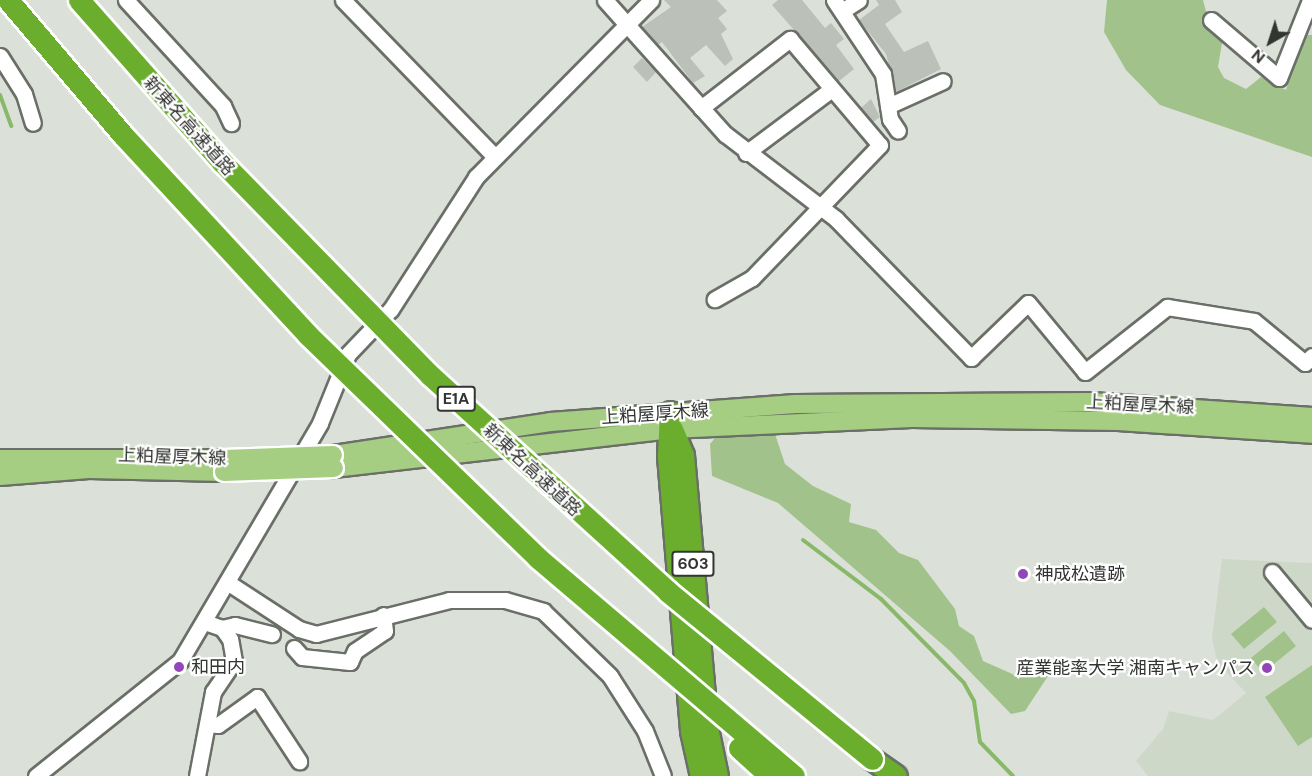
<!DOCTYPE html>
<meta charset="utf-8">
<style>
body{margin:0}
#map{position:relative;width:1312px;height:776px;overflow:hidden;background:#dbe1d8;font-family:"DM Sans","Noto Sans JP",sans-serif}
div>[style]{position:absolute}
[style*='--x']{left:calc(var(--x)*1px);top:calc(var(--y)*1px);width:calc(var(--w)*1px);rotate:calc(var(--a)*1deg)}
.built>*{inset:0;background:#ced8c9}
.green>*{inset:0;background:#a1c38b}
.stream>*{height:4px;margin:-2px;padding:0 2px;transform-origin:2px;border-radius:2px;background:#89b968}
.building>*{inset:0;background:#bbc0b8}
.roads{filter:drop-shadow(2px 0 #6a6f67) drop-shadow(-2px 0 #6a6f67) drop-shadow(0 2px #6a6f67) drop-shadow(0 -2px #6a6f67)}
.minor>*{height:15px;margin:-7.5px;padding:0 7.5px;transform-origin:7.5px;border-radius:7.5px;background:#fff}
.major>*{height:18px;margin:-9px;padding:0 9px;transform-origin:9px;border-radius:9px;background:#a6ce82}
.highway>*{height:21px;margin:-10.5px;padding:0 10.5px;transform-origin:10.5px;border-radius:10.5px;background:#6bae2e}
.bridges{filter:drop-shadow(2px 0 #fff) drop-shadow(-2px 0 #fff) drop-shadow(0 2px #fff) drop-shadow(0 -2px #fff)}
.major-bridge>*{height:18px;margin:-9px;padding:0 9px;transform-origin:9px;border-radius:9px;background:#a6ce82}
.highway-bridge>*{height:21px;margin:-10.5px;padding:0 10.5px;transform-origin:10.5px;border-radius:10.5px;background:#6bae2e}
.dots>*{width:16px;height:16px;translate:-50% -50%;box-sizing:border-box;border:3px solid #fff;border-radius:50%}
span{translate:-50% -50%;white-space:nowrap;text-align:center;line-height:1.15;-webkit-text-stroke:4.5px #fff;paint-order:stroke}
.shield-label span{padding:2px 4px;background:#fff;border:2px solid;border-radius:4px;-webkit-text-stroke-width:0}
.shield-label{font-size:16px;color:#323531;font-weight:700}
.street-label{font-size:18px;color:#323531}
.poi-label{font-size:18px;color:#323531}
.left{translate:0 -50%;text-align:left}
.right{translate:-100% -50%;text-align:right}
.north{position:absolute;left:1240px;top:12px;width:60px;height:60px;-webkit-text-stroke:4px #fff;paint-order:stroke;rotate:219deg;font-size:16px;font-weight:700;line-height:24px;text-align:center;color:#323531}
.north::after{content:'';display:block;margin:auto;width:21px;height:27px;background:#323531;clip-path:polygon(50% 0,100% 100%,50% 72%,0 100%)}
</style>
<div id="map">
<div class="built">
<div style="clip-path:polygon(1222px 559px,1312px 563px,1312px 776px,1148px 776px,1136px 761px,1163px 729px,1169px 711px,1213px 720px,1246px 693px,1217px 662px,1212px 638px)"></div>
</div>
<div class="green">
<div style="clip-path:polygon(1107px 0,1203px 0,1209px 23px,1223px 37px,1218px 67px,1224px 78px,1246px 89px,1261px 77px,1286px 90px,1303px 35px,1312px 35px,1312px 157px,1160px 105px,1126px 70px,1104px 32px)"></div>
<div style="clip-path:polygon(774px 431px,785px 464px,813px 486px,851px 504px,849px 522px,876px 530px,899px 553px,918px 560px,955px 609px,959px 626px,974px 636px,983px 661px,1019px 677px,1040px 661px,1050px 673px,1025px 711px,1011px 714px,950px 651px,778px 503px,712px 476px,710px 444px,719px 433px)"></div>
<div style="clip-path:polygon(1264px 607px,1277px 622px,1244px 649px,1231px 634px)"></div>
<div style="clip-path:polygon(1284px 631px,1296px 646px,1263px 673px,1251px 658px)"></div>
<div style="clip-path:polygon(1312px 665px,1312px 737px,1298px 746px,1265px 697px)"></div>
</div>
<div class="stream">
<div style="--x:0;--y:95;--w:33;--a:70"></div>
<div style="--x:803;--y:540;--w:98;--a:37.1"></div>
<div style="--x:881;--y:599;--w:118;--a:45.3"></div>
<div style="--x:964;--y:683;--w:21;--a:61"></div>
<div style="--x:974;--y:701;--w:41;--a:81.7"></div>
<div style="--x:980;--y:742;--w:47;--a:45.9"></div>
</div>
<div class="building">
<div style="clip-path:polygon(664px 0,717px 0,727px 11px,718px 18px,727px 29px,721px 34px,733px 59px,725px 66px,706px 45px,690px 58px,705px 76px,693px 83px,662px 42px,658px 45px,642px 27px,671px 7px)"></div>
<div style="clip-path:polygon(778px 0,802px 0,825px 28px,831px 23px,844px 39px,836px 45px,854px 69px,839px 81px,772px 5px)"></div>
<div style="clip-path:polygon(876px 0,895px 0,902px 12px,885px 24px,904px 52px,928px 41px,941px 69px,896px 92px,886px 54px,859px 20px,879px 5px)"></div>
<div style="clip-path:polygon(642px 58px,656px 72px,647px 82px,633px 67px)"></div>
<div style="clip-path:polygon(871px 99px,880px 117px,873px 122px,861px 108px)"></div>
</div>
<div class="roads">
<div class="minor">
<div style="--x:126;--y:0;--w:144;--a:47.5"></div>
<div style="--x:223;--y:106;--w:19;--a:65"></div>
<div style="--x:343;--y:0;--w:217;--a:45.9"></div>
<div style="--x:605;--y:0;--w:180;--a:48.2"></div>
<div style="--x:725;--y:134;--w:140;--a:37.4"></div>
<div style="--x:836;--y:219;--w:194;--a:45.8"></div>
<div style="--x:971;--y:358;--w:79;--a:-44"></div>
<div style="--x:1028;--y:303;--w:89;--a:50.4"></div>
<div style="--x:1085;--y:372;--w:105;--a:-38.4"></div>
<div style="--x:1167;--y:307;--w:88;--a:9.1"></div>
<div style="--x:1254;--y:321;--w:66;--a:39.5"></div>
<div style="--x:1305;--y:363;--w:10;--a:-45"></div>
<div style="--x:834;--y:0;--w:89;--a:56.5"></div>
<div style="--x:883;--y:74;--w:46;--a:81.2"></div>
<div style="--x:890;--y:119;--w:14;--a:56"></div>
<div style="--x:842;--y:11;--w:20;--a:-33"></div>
<div style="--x:1211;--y:20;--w:89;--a:40.5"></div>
<div style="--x:1279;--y:78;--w:84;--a:-68.3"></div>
<div style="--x:0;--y:56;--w:45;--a:57.7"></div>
<div style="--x:24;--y:94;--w:30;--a:73"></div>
<div style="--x:888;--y:106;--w:60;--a:-24.4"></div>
<div style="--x:701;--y:108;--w:113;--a:-37.8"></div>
<div style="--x:790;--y:39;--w:139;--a:49.7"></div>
<div style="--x:880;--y:145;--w:185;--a:133.9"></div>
<div style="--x:752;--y:278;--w:43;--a:150.4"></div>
<div style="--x:746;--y:153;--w:107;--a:-36.7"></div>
<div style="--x:1272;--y:572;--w:62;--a:50.2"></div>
<div style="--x:227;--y:582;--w:86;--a:33.1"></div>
<div style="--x:299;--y:629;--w:18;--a:16"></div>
<div style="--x:316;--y:634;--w:137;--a:-14.3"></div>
<div style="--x:449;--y:600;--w:56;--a:0"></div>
<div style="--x:505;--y:600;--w:40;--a:16"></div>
<div style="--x:543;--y:611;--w:93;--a:44.1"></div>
<div style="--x:610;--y:676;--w:65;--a:57.5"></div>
<div style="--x:645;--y:731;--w:48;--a:68.2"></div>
<div style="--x:222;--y:628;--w:13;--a:-13"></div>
<div style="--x:235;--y:625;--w:38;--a:14"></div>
<div style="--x:294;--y:648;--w:12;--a:48"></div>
<div style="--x:302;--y:657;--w:48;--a:5.9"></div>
<div style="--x:350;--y:662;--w:12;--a:-66"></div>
<div style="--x:355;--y:651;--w:36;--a:-34"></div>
<div style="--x:385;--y:631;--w:16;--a:-97"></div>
<div style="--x:208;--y:724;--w:10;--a:6"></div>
<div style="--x:218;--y:725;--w:48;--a:-35.7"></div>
<div style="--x:257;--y:697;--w:77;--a:56.7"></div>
<div style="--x:36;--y:776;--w:184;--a:-38.6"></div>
<div style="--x:180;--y:661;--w:276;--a:-59.5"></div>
<div style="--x:320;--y:423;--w:74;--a:-67.9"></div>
<div style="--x:348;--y:354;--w:62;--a:-46.3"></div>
<div style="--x:391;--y:309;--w:157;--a:-57.2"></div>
<div style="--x:476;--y:177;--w:249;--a:-45.3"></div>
<div style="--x:197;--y:776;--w:86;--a:-79.2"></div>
<div style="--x:213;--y:692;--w:37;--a:-56"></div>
<div style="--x:234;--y:661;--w:22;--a:-100"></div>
<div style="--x:230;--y:639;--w:14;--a:-126"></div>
<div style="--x:222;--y:628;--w:18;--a:-161"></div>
</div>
<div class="major">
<div style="--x:333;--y:455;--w:219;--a:-8.6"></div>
<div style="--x:550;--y:422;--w:246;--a:-4.2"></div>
<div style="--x:795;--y:404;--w:296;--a:-0.4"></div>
<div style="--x:1091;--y:402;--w:222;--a:3.9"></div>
<div style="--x:0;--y:459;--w:224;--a:0"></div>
<div style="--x:334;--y:468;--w:339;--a:-6.6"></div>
<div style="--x:671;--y:429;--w:241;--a:-2.6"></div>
<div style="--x:912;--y:418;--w:206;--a:0.8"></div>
<div style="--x:1118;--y:421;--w:194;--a:3.8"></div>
<div style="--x:0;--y:476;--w:89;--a:-4.5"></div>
<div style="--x:89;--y:469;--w:135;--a:1.3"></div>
</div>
<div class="highway">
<div style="--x:670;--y:412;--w:44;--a:92.6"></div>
<div style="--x:668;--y:456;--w:276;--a:85.2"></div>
<div style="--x:691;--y:731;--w:46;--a:77.5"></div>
<div style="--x:672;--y:429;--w:28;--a:67"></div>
<div style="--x:683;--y:455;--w:274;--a:85"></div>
<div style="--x:707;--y:728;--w:49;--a:78.2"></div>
<div style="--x:872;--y:759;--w:29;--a:35"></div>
</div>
</div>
<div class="bridges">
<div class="major-bridge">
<div style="--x:224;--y:459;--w:109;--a:-2.1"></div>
<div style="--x:224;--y:472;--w:110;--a:-2.1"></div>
</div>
<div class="highway-bridge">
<div style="--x:8;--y:0;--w:177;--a:49.6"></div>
<div style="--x:123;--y:135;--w:272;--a:47.2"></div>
<div style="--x:308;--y:335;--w:320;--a:44.1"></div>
<div style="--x:538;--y:558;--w:336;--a:40.4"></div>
<div style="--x:79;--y:0;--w:216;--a:48.6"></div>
<div style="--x:222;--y:162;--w:298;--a:45.7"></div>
<div style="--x:430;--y:375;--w:321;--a:42.3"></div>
<div style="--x:667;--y:591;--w:265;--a:39.3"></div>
<div style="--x:739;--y:748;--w:42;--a:42.1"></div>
</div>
</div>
<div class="dots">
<div style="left:1023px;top:574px;background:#9346b7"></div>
<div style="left:179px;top:667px;background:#9346b7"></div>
<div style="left:1267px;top:668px;background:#9346b7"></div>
</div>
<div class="shield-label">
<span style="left:456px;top:399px">E1A</span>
<span style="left:693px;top:564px">603</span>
</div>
<div class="street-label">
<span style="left:189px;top:126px;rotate:48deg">新東名高速道路</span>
<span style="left:1140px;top:405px;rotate:3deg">上粕屋厚木線</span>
<span style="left:655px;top:414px;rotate:-4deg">上粕屋厚木線</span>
<span style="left:172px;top:457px;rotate:2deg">上粕屋厚木線</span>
<span style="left:532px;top:470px;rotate:43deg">新東名高速道路</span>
</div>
<div class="poi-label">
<span class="left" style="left:1035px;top:574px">神成松遺跡</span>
<span class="left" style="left:191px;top:667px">和田内</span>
<span class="right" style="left:1255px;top:668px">産業能率大学 湘南キャンパス</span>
</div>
<div class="north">N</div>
</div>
